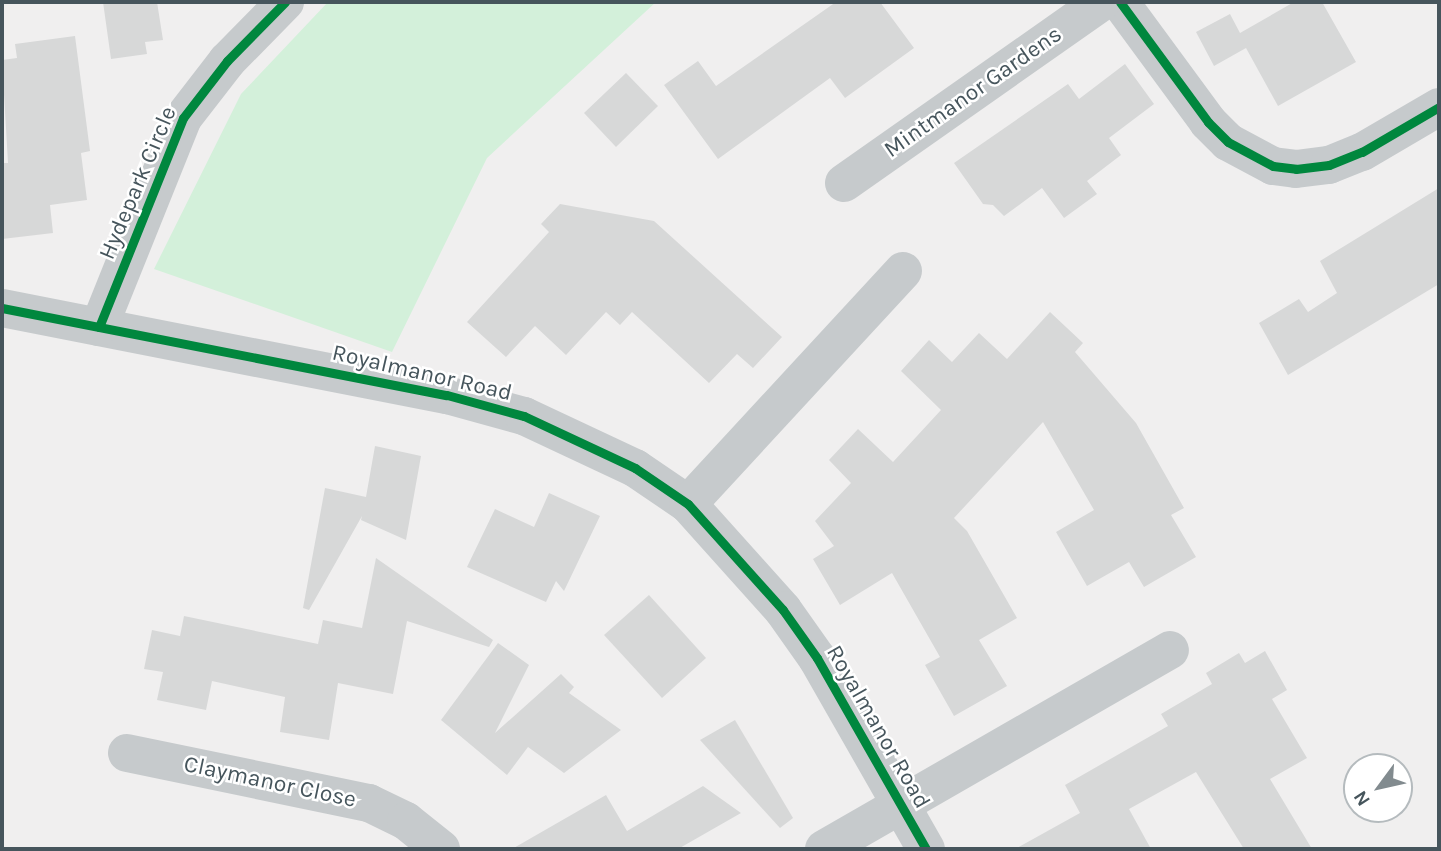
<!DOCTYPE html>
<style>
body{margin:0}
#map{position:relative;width:1441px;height:851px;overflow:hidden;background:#f0efef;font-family:Karla,sans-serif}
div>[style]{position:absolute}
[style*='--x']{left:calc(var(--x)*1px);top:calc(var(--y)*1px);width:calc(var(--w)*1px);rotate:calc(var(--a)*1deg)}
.green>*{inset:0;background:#d3f0da}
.building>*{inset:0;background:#d7d8d8}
.street>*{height:38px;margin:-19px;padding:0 19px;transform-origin:19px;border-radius:19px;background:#c6cacc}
.cycleway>*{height:9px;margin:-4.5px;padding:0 4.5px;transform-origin:4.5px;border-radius:4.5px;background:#00873e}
span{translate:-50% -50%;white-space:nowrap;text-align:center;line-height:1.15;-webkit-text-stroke:5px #fff;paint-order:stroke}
.street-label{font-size:23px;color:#46555c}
.frame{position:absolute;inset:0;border:4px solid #46555c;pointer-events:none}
.north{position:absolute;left:1343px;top:753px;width:70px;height:70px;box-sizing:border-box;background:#fff;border:2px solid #b5bbbe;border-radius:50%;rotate:237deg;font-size:19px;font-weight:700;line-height:28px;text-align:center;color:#46555c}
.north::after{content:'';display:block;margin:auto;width:24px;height:32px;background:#828b8f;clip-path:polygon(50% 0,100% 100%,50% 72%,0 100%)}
</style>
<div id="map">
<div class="green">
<div style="clip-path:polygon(328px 2px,656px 2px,487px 158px,392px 352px,154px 269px,241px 94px)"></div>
</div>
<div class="building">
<div style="clip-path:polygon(103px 2px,157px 2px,163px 40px,145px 42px,147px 54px,111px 59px)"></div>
<div style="clip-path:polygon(836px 2px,880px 2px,914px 48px,845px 98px,830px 78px,718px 159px,664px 85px,698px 61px,716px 86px)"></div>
<div style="clip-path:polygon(1294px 2px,1322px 2px,1356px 62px,1278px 106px,1246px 48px,1214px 66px,1196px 32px,1230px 14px,1240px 33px)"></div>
<div style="clip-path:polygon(75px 36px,90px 151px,81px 153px,87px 200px,50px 205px,53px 233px,2px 239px,2px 163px,8px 163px,2px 60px,17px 58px,15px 44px)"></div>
<div style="clip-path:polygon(1125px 64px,1154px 104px,1109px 138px,1121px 155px,1087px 181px,1097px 194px,1064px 218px,1042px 188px,1004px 216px,993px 205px,983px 204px,954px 163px,1068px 84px,1079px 99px)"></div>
<div style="clip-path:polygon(626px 73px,658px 106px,616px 147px,584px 113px)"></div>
<div style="clip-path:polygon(1439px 188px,1439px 284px,1288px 375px,1259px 323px,1299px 299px,1308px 312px,1337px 293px,1320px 261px)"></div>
<div style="clip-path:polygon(560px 204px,654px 221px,782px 337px,753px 368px,737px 354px,709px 383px,632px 312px,620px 325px,606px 312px,566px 355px,535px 326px,506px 357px,467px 322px,549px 232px,541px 224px)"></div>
<div style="clip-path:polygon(1050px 312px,1083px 343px,1075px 352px,1136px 423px,1184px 508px,1171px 515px,1196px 557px,1144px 587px,1129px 562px,1087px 586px,1056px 532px,1094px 510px,1043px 422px,954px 518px,967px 531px,1017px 618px,979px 640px,1007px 686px,954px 716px,925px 665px,940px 657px,892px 573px,840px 605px,813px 559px,834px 546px,815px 521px,851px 483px,829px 460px,858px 429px,893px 462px,941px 410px,901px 371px,929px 340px,952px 362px,979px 333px,1007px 359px)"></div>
<div style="clip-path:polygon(375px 446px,421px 456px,406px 540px,361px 520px,362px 516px,309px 610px,303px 608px,325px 488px,366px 497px)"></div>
<div style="clip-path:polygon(549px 493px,600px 516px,564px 591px,556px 581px,546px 602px,467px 567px,495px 509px,534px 527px)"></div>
<div style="clip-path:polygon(376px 558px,493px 640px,489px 647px,407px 621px,393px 694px,338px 683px,329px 740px,280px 732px,285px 697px,212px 681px,206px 710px,157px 700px,163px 672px,144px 669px,152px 630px,180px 636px,184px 616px,318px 644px,323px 620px,362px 628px)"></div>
<div style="clip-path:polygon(649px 595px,706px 658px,662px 698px,604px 635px)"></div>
<div style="clip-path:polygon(498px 643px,529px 665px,495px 733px,561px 674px,574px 687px,569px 693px,621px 730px,564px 773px,528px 747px,507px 775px,441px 720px)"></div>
<div style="clip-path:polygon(1265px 651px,1287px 690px,1272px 699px,1307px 758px,1270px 779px,1312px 849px,1244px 849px,1196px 772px,1129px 809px,1151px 849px,1015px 849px,1080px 813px,1065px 785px,1168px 726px,1161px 714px,1212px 684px,1206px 673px,1239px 653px,1245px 663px)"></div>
<div style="clip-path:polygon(735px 720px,793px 818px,780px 828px,700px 740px)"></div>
<div style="clip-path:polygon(703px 786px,741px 813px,678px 849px,512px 849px,606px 795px,627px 831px)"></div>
</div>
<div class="street">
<div style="--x:1120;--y:2;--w:149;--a:53.7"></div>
<div style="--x:1208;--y:122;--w:28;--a:45"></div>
<div style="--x:1228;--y:142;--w:51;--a:28.1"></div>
<div style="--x:1273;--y:166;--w:23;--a:7"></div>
<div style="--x:1296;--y:169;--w:33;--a:-7"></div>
<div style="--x:1329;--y:165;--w:35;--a:-22"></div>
<div style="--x:1362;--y:152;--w:89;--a:-30.3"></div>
<div style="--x:844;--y:183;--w:315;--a:-35.1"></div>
<div style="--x:2;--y:308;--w:453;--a:11.1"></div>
<div style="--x:447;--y:395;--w:80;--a:15.3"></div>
<div style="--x:524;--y:416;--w:123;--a:25.1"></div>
<div style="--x:635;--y:468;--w:64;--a:34.2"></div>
<div style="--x:688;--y:504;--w:142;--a:48.1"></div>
<div style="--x:783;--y:610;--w:59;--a:54.7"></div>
<div style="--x:817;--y:658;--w:220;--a:60.3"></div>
<div style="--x:99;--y:327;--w:225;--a:-68.1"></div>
<div style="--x:183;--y:118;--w:72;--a:-52.3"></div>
<div style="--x:227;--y:61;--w:83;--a:-45.5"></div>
<div style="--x:688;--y:504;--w:317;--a:-47.3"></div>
<div style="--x:127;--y:753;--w:247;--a:11.7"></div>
<div style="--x:369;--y:803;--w:41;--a:25.9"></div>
<div style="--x:406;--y:821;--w:45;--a:38.7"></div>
<div style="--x:824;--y:849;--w:399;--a:-29.9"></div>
</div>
<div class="cycleway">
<div style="--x:1120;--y:2;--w:149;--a:53.7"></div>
<div style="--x:1208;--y:122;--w:28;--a:45"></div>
<div style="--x:1228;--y:142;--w:51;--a:28.1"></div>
<div style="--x:1273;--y:166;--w:23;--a:7"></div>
<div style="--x:1296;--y:169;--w:33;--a:-7"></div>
<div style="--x:1329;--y:165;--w:35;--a:-22"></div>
<div style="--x:1362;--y:152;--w:89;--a:-30.3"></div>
<div style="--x:2;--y:308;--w:453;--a:11.1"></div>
<div style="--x:447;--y:395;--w:80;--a:15.3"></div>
<div style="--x:524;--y:416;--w:123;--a:25.1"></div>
<div style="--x:635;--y:468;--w:64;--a:34.2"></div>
<div style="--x:688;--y:504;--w:142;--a:48.1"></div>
<div style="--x:783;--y:610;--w:59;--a:54.7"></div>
<div style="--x:817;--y:658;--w:220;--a:60.3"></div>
<div style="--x:99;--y:327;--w:225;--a:-68.1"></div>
<div style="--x:183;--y:118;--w:72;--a:-52.3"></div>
<div style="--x:227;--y:61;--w:83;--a:-45.5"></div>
</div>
<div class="street-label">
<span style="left:973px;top:92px;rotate:-35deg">Mintmanor Gardens</span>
<span style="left:138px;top:183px;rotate:-67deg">Hydepark Circle</span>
<span style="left:422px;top:373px;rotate:13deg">Royalmanor Road</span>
<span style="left:878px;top:727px;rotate:60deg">Royalmanor Road</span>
<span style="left:270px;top:782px;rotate:12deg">Claymanor Close</span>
</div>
<div class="frame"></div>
<div class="north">N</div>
</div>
